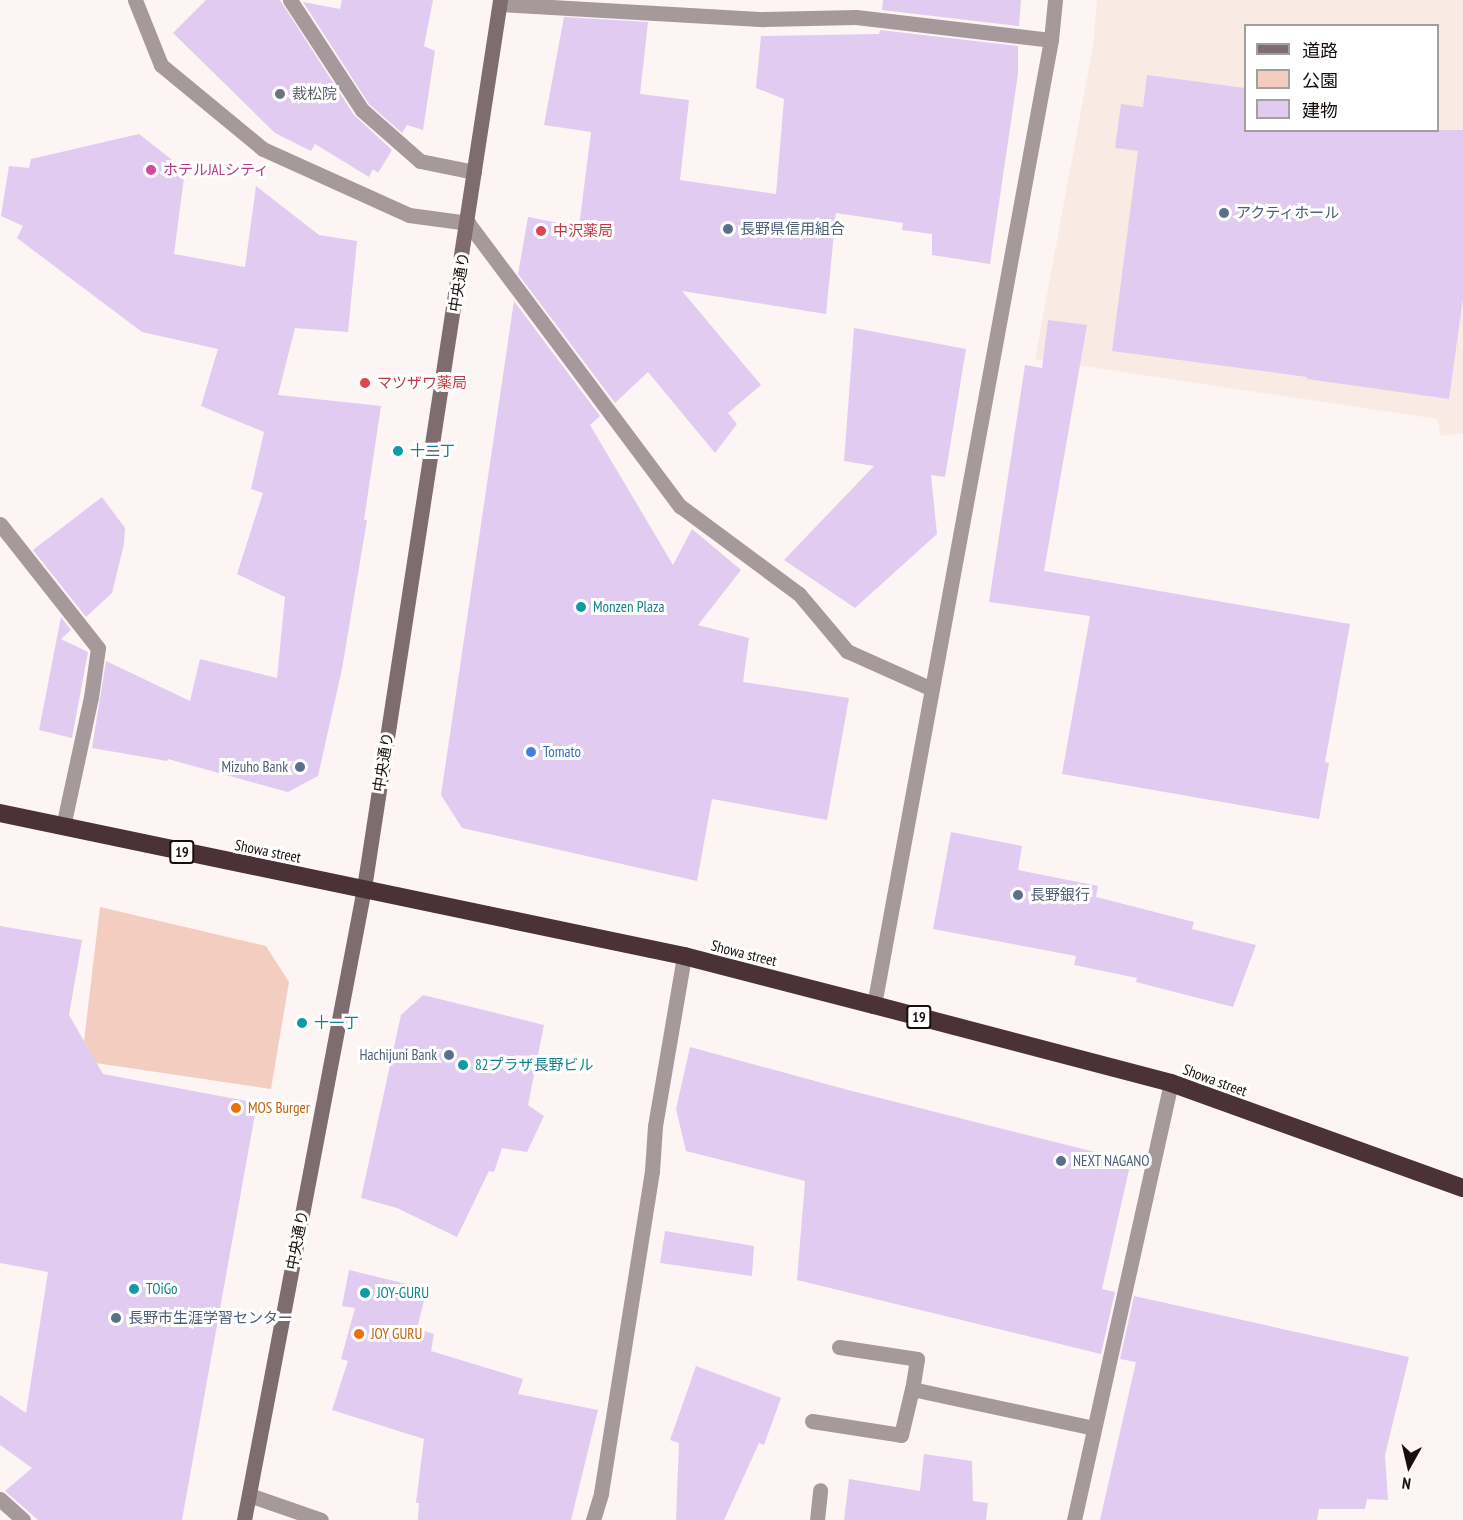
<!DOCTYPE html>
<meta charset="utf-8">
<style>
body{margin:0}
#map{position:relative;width:1463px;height:1520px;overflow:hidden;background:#fcf5f3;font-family:"PT Sans Narrow","Noto Sans JP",sans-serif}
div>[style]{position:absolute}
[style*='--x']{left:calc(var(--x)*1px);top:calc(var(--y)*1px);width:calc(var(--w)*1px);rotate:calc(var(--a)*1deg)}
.built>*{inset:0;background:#faeae4}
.green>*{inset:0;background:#f3cdbf}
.building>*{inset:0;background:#e1cbf1}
.lane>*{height:15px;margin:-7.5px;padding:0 7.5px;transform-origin:7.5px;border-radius:7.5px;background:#a6999b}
.street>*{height:15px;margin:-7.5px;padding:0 7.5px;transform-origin:7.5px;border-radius:7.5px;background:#a6999b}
.secondary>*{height:15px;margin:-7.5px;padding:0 7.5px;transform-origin:7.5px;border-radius:7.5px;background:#7f6c70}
.highway>*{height:18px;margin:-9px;padding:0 9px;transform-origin:9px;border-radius:9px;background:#4b3238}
.dots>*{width:16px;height:16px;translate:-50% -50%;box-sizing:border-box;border:3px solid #fff;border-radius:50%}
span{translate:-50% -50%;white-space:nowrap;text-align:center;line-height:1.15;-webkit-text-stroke:6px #fff;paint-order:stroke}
.shield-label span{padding:2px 4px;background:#fff;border:2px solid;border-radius:4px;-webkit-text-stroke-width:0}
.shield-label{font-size:14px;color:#180e0b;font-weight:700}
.worship-label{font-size:15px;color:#5b616d}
.left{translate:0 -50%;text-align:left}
.hotel-label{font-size:15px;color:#b23c85}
.service-label{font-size:15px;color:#4e5e75}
.right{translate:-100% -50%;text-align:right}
.health-label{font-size:15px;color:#be3a42}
.street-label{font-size:15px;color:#180e0b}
.culture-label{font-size:15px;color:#0d838f}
.shop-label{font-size:15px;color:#366cbe}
.food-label{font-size:15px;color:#c56008}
.legend{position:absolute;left:1244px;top:24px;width:195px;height:108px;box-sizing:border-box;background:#fff;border:2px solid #a39f9d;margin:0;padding:8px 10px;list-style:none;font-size:18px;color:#180e0b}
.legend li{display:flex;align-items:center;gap:12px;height:30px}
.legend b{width:30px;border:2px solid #a39f9d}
.north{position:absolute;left:1379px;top:1436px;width:60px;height:60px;-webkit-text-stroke:4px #fff;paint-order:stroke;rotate:188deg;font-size:16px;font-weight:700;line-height:24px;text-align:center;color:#180e0b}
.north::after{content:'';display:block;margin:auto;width:21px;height:27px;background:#180e0b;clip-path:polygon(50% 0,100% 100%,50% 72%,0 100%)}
</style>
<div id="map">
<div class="built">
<div style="clip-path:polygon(evenodd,1097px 0,1463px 0,1463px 433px,1440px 436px,1438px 419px,1035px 359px,1093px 46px,1097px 0,1246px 26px,1438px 26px,1438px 130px,1246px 130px,1246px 26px)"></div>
</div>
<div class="green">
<div style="clip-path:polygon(100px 907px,266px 946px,289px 982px,271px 1089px,96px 1063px,84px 1041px)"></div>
</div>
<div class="building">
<div style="clip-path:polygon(206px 0,280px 0,354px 115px,392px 150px,378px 173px,373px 169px,369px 177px,315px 144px,311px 151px,275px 133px,173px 33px)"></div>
<div style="clip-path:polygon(342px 0,433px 0,424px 46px,435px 51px,423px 130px,407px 125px,402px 133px,369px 104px,303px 2px,340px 9px)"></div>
<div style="clip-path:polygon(883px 0,1021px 0,1019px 26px,882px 10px)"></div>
<div style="clip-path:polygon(564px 17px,648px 22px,640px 94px,689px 100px,680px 180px,776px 194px,784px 99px,756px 88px,761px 36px,879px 34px,880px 30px,1018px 46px,1018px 74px,990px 264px,932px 255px,932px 234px,902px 230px,903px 223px,836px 213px,826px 314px,682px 291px,761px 385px,728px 413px,737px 424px,715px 453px,648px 372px,615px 403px,518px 274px,528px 217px,579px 227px,591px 132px,544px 125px)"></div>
<div style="clip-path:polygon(1147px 75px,1245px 88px,1245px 130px,1463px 130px,1463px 298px,1449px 399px,1307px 379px,1307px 377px,1112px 351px,1138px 151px,1115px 148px,1121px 104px,1143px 107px)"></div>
<div style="clip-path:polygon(139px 134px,185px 170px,174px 254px,245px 267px,256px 186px,319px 235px,357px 241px,348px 332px,295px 328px,278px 395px,381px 406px,364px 520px,367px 520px,342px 669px,318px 776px,288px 792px,168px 759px,167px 761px,92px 748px,106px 661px,190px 701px,200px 659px,277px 678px,285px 597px,237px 574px,263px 493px,251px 489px,264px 432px,201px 406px,218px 349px,142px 332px,17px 238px,23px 226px,1px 216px,9px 166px,29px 168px,31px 159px)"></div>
<div style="clip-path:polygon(514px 301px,600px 416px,590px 425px,673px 565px,692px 529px,741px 570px,698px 625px,749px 638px,743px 682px,849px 698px,827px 820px,712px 799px,697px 881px,462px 828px,441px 795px)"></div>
<div style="clip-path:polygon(1048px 320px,1087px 325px,1044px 571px,1350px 624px,1325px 762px,1329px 763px,1319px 819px,1062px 774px,1090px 616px,989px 602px,1025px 365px,1042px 368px)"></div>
<div style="clip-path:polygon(854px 328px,966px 349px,945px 477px,931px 475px,937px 534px,855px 608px,784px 560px,874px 466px,844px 461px)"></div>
<div style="clip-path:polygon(102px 497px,125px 528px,124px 544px,112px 593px,86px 617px,33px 550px)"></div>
<div style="clip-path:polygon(61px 617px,71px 630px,61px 639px,88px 652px,72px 738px,39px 730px)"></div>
<div style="clip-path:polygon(951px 832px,1022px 846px,1018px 870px,1098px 886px,1096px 897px,1194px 922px,1192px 929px,1256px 945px,1233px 1007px,1136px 982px,1137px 978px,1074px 965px,1076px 956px,933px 929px)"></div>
<div style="clip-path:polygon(0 926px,82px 940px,69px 1015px,103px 1074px,257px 1103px,182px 1520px,38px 1520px,5px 1491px,32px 1468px,0 1445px,0 1395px,26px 1413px,48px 1272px,0 1263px)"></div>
<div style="clip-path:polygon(423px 995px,544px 1025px,528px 1105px,544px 1116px,527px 1152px,502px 1148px,494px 1172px,489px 1171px,457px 1237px,397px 1208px,361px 1198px,401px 1015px)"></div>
<div style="clip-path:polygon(690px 1047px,848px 1090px,1131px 1161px,1102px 1289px,1115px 1292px,1101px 1354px,797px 1280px,805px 1181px,686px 1151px,676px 1109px)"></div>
<div style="clip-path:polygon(665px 1231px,754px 1246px,752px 1276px,660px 1263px)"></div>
<div style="clip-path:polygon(349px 1270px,427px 1289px,417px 1329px,434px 1334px,431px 1351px,523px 1379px,518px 1394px,598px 1410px,571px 1520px,418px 1520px,419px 1503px,416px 1503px,424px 1439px,332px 1410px,348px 1361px,341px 1359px,355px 1308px,342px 1306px)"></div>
<div style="clip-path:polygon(1134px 1296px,1409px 1357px,1385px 1455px,1388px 1500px,1367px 1499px,1365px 1509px,1319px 1509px,1317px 1520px,1100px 1520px,1136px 1362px,1120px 1359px)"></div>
<div style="clip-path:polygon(696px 1366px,781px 1398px,764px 1445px,759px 1443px,724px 1520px,676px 1520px,679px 1443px,670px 1440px)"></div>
<div style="clip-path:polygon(924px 1454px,972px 1461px,973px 1501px,988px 1503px,986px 1520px,844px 1520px,849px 1479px,920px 1491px)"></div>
</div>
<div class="lane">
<div style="--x:135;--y:0;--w:70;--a:68.2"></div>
<div style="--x:161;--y:65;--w:132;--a:39.5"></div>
<div style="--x:263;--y:149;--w:160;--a:24.3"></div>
<div style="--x:409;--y:215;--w:60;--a:7.7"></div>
<div style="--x:468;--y:223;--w:354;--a:53.2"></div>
<div style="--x:680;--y:506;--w:148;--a:36.5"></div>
<div style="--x:799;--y:594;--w:75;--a:49.9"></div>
<div style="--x:847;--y:651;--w:93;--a:24.1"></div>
<div style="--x:500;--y:4;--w:264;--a:3.3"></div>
<div style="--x:764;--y:19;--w:92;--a:-1.2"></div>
<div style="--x:856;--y:17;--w:196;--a:6.7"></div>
<div style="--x:0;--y:524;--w:158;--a:51.7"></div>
<div style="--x:98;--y:648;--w:49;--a:98.1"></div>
<div style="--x:91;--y:697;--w:133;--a:102.2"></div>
<div style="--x:839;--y:1347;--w:79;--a:8.7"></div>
<div style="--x:917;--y:1359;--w:30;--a:99"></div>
<div style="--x:912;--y:1389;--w:186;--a:12.1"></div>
<div style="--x:812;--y:1421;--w:90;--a:8.9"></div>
<div style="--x:901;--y:1435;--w:47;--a:-76.6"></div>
<div style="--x:593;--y:1520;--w:28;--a:-73"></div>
<div style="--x:601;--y:1493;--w:326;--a:-81"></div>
<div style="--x:652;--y:1171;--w:45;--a:-86.2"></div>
<div style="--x:655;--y:1126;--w:172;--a:-80.3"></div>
<div style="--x:817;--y:1520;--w:30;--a:-84"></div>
</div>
<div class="street">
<div style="--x:290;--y:0;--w:131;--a:56.8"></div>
<div style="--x:362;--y:110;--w:77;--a:41.3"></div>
<div style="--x:420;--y:161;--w:55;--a:11.5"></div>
<div style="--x:874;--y:1005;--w:981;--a:-79.61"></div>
<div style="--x:1051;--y:40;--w:40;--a:-84.3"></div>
<div style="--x:249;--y:1495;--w:76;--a:19.1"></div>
<div style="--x:0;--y:1499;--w:31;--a:42"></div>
<div style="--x:1074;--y:1520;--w:448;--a:-77.5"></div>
</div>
<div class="secondary">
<div style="--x:244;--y:1520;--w:643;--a:-79.25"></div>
<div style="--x:364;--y:888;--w:898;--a:-81.29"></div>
</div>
<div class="highway">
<div style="--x:0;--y:813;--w:699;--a:11.81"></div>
<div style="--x:684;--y:956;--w:196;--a:14.5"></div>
<div style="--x:874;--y:1005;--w:307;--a:14.7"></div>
<div style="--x:1171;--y:1083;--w:310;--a:19.8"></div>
</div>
<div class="dots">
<div style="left:280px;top:94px;background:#6b7280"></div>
<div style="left:151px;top:170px;background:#d1479c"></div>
<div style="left:1224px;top:213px;background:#5c6f8a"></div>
<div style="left:728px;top:229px;background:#5c6f8a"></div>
<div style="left:541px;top:231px;background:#e0444e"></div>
<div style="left:365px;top:383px;background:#e0444e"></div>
<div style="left:398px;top:451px;background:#0f9aa8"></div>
<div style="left:581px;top:607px;background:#0f9aa8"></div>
<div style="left:531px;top:752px;background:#3f7fe0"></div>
<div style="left:300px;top:767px;background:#5c6f8a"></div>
<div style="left:1018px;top:895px;background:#5c6f8a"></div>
<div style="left:302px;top:1023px;background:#0f9aa8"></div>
<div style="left:449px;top:1055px;background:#5c6f8a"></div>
<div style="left:463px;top:1065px;background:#0f9aa8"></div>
<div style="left:236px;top:1108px;background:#e8710a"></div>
<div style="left:1061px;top:1161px;background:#5c6f8a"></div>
<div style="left:134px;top:1289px;background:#0f9aa8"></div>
<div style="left:365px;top:1293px;background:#0f9aa8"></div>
<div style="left:116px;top:1318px;background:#5c6f8a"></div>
<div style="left:359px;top:1334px;background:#e8710a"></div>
</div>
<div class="shield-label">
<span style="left:182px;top:852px">19</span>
<span style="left:919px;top:1017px">19</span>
</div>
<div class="worship-label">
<span class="left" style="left:292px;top:94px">裁松院</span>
</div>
<div class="hotel-label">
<span class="left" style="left:163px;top:170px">ホテルJALシティ</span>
</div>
<div class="service-label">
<span class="left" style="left:1236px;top:213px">アクティホール</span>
<span class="left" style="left:740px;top:229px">長野県信用組合</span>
<span class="right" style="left:288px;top:767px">Mizuho Bank</span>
<span class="left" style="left:1030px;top:895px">長野銀行</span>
<span class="right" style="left:437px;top:1055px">Hachijuni Bank</span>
<span class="left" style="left:1073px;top:1161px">NEXT NAGANO</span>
<span class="left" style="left:128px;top:1318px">長野市生涯学習センター</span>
</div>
<div class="health-label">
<span class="left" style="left:553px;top:231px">中沢薬局</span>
<span class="left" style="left:377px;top:383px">マツザワ薬局</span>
</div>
<div class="street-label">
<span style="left:459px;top:282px;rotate:-81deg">中央通り</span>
<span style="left:383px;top:762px;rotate:-81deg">中央通り</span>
<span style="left:268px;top:851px;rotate:11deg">Showa street</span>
<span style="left:744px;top:953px;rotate:14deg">Showa street</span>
<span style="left:1215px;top:1080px;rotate:20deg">Showa street</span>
<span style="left:297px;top:1240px;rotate:-79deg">中央通り</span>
</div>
<div class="culture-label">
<span class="left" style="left:410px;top:451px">十二丁</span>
<span class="left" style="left:593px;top:607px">Monzen Plaza</span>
<span class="left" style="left:314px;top:1023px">十一丁</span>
<span class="left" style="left:475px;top:1065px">82プラザ長野ビル</span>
<span class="left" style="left:146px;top:1289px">TOiGo</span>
<span class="left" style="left:377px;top:1293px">JOY-GURU</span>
</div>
<div class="shop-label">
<span class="left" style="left:543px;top:752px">Tomato</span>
</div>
<div class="food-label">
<span class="left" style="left:248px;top:1108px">MOS Burger</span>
<span class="left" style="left:371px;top:1334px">JOY GURU</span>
</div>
<ul class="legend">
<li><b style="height:8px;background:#7f6c70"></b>道路</li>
<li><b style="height:16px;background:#f3cdbf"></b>公園</li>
<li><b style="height:16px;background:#e1cbf1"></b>建物</li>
</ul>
<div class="north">N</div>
</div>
